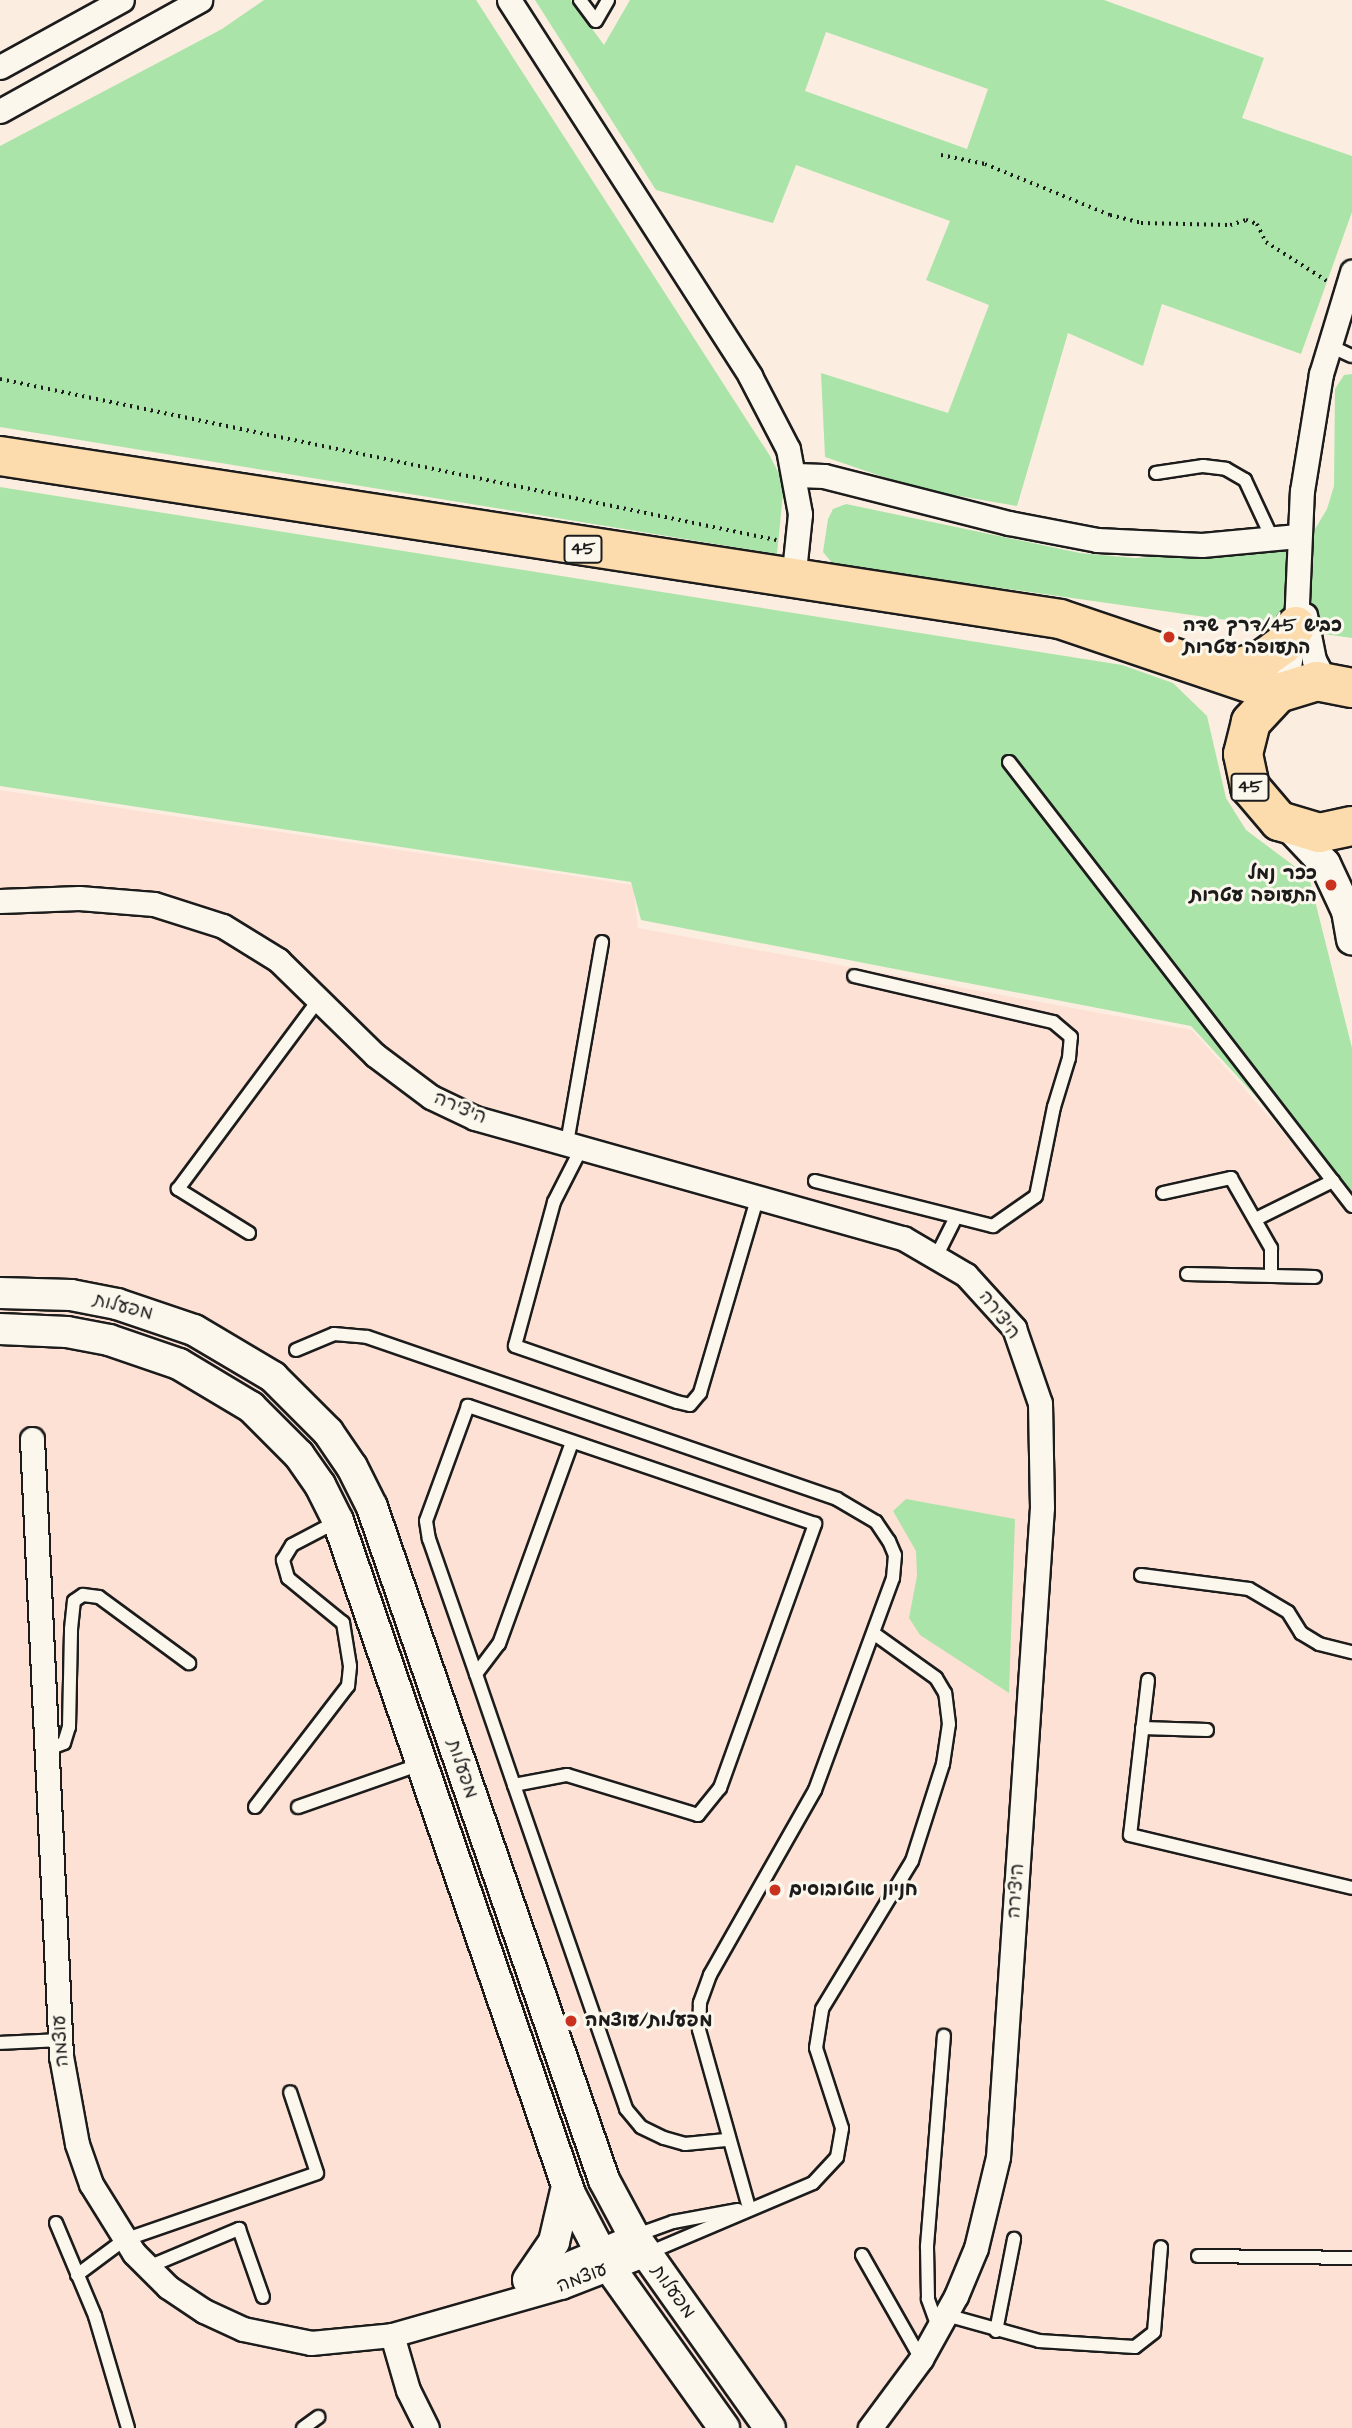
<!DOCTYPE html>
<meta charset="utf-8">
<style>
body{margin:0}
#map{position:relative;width:1352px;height:2428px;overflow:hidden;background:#fcede1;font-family:"Architects Daughter","Playpen Sans Hebrew",sans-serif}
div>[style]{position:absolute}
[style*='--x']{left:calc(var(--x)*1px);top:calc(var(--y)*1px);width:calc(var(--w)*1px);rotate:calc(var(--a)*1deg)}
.built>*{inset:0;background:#fde1d4}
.green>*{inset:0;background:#abe4a8}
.path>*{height:3.5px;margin-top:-1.75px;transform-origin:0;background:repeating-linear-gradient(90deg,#1c1c1c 0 2px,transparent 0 7px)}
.roads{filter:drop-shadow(2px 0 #1c1c1c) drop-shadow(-2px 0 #1c1c1c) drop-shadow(0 2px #1c1c1c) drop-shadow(0 -2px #1c1c1c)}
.service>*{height:12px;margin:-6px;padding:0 6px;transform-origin:6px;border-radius:6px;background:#fbf7ec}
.minor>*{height:23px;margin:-11.5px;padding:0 11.5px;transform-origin:11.5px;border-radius:11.5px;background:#fbf7ec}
.tertiary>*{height:30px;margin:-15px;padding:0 15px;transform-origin:15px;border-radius:15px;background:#fbf7ec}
.trunk>*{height:38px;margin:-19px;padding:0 19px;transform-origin:19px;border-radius:19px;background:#fcdcac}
.dots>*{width:19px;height:19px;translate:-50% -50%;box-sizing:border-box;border:4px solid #fbf7ec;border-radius:50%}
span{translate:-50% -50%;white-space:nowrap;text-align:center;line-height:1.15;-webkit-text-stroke:6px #fbf7ec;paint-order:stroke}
.shield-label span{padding:2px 5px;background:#fbf7ec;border:2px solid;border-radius:5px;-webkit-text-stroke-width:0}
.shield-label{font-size:18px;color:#1c1c1c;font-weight:700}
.poi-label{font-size:19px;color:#1c1c1c;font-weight:700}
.left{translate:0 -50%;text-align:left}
.right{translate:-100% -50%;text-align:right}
.street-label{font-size:19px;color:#1c1c1c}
</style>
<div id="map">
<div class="built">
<div style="clip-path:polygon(0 790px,633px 885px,638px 928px,1192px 1030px,1352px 1210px,1352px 2428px,0 2428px)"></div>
</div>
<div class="green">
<div style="clip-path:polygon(264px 0,476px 0,770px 456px,784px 484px,777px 554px,0 427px,0 146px,222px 29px)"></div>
<div style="clip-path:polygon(evenodd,535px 0,571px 0,604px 45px,630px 0,1104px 0,1264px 58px,1242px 118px,1352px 156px,1352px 212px,1301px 354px,1162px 304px,1143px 366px,1068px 333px,1017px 506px,919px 489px,825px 457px,821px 373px,948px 413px,989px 305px,926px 280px,950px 221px,796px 165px,773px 223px,656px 190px,535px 0,826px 32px,988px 89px,967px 149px,805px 91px,826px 32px)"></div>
<div style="clip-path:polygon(1352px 374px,1352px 638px,833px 564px,823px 552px,828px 519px,833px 509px,846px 504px,1080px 553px,1134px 558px,1250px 552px,1293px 541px,1315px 529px,1327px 509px,1334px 486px,1335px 389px,1344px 375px)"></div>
<div style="clip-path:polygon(0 487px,1122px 665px,1173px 683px,1207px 716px,1226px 798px,1246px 830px,1309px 877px,1352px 1048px,1352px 1201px,1191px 1026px,641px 920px,631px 882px,0 786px)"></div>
<div style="clip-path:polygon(906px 1499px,1015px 1519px,1009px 1693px,920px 1635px,909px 1618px,917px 1576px,916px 1551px,893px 1511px)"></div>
</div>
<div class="path">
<div style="--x:941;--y:155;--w:45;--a:11.6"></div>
<div style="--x:985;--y:164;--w:135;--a:22.2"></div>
<div style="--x:1110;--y:215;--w:32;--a:14"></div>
<div style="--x:1141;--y:223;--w:89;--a:1.3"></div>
<div style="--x:1230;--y:225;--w:17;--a:-17"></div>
<div style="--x:1246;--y:220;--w:12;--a:20"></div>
<div style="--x:1257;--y:224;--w:20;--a:63"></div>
<div style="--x:1266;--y:242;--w:72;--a:32.6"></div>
<div style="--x:0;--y:379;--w:793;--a:11.72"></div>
</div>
<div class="roads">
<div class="service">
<div style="--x:580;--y:0;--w:26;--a:53"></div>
<div style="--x:596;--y:21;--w:24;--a:-60"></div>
<div style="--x:1328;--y:345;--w:26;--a:25"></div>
<div style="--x:1156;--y:473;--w:48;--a:-8.5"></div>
<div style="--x:1203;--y:466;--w:23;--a:7"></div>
<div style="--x:1226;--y:469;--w:22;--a:30"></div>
<div style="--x:1245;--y:480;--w:64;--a:65"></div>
<div style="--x:1009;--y:762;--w:561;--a:52.31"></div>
<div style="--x:567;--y:1143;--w:204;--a:-80.1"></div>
<div style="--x:582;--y:1147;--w:62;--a:117"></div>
<div style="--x:554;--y:1202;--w:149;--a:105.2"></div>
<div style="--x:515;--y:1346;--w:171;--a:19.1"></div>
<div style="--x:677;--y:1402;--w:13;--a:13"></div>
<div style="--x:690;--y:1405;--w:16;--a:-50"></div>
<div style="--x:700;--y:1393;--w:205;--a:-73.6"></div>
<div style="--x:815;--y:1181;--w:184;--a:14.2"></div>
<div style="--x:993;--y:1226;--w:52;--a:-34.9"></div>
<div style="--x:1036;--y:1196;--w:91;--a:-78.6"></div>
<div style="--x:1054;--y:1107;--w:51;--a:-73"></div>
<div style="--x:1069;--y:1058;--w:21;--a:-85"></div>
<div style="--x:1071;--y:1037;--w:23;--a:-140"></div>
<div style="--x:1053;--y:1022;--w:204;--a:-167"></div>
<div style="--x:1163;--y:1193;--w:70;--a:-12.4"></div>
<div style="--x:1231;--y:1178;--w:81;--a:60.3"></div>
<div style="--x:1271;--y:1248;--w:25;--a:90"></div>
<div style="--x:1256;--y:1219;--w:86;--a:-26.3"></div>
<div style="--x:249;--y:1233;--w:84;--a:-148.2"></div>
<div style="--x:178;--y:1189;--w:237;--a:-53.4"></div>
<div style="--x:937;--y:1255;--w:40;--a:-63.4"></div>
<div style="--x:1187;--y:1274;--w:128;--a:1.3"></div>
<div style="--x:296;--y:1350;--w:41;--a:-22.8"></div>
<div style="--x:334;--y:1334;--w:33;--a:5"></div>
<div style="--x:367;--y:1337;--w:497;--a:19"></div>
<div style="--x:837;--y:1499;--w:45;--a:30.5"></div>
<div style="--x:876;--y:1522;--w:23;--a:56"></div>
<div style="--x:889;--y:1541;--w:15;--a:67"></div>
<div style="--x:895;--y:1555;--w:23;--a:95"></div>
<div style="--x:893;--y:1578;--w:226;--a:110.2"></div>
<div style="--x:815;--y:1790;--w:213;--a:119.6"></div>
<div style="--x:710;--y:1975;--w:30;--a:110"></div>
<div style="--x:700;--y:2003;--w:27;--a:92"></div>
<div style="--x:699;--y:2030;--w:185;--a:74.3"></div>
<div style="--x:1141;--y:1575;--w:109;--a:7.4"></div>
<div style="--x:1249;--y:1589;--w:45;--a:30.5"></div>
<div style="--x:1288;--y:1612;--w:25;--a:58"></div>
<div style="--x:1301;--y:1633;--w:21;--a:31"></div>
<div style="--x:1319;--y:1644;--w:34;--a:14"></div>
<div style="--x:476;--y:1674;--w:38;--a:-53"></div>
<div style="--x:499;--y:1644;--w:215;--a:-70.1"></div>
<div style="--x:1148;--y:1680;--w:156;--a:96.6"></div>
<div style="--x:1130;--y:1835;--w:228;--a:13.4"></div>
<div style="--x:1142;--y:1728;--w:65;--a:1.8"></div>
<div style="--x:46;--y:1750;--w:19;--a:-21"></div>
<div style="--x:64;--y:1743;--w:17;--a:-73"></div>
<div style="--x:69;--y:1727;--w:98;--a:-88.8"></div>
<div style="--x:71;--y:1629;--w:28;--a:-84"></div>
<div style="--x:74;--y:1601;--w:11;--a:-34"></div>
<div style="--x:83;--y:1595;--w:16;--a:7"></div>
<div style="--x:99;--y:1597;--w:112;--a:36.3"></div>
<div style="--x:514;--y:1785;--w:54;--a:-10.7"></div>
<div style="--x:567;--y:1775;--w:137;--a:17"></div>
<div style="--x:698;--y:1815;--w:35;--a:-51"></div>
<div style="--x:720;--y:1788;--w:281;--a:-70.2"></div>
<div style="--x:815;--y:1524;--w:367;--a:-161.2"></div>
<div style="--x:468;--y:1406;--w:122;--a:110.1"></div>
<div style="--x:426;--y:1521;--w:18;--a:81"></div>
<div style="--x:429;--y:1539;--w:143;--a:70.8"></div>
<div style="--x:476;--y:1674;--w:117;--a:71.1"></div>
<div style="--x:514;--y:1785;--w:343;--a:70.9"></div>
<div style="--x:626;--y:2109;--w:23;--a:50"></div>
<div style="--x:641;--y:2127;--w:25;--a:26"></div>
<div style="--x:664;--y:2138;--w:22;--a:16"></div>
<div style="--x:685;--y:2144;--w:41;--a:-5.6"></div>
<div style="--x:255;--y:1807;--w:153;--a:-52.5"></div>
<div style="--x:348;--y:1686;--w:20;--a:-84"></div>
<div style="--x:350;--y:1666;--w:44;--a:-99.2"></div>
<div style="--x:343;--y:1623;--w:71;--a:-140.7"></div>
<div style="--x:288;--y:1578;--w:19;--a:-106"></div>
<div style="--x:283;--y:1560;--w:17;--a:-59"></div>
<div style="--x:292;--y:1545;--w:52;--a:-27.6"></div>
<div style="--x:298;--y:1807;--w:130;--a:-19.3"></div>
<div style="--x:0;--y:2043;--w:60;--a:-2.9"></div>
<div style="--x:56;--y:2223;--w:101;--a:67.2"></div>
<div style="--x:95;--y:2316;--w:117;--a:73.6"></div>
<div style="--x:634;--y:2236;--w:41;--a:-19.7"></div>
<div style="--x:673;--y:2222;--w:66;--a:-10.5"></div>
<div style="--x:646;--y:2254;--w:181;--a:-23"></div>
<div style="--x:813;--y:2183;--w:35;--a:-47"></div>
<div style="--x:837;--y:2157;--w:29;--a:-80"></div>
<div style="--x:842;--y:2128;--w:84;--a:-108"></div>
<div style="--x:816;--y:2048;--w:39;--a:-81"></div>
<div style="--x:822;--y:2009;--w:173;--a:-58.7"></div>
<div style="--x:912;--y:1861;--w:102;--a:-72.3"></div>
<div style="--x:943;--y:1764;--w:40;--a:-81.5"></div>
<div style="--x:949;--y:1724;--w:31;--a:-97"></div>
<div style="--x:945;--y:1693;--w:17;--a:-121"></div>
<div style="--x:936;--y:1678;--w:74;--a:-144.4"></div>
<div style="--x:862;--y:2255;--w:120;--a:60.4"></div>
<div style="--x:1198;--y:2256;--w:154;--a:0.7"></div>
<div style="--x:148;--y:2267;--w:99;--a:-22.7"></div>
<div style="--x:239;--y:2229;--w:72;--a:70.6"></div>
<div style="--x:77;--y:2275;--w:59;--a:-36.7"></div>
<div style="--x:124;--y:2240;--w:204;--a:-19.1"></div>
<div style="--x:317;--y:2173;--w:85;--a:-108.4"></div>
<div style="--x:946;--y:2315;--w:97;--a:15.6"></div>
<div style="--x:1039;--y:2341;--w:96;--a:3.6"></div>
<div style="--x:1135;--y:2347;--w:24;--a:-38"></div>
<div style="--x:1154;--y:2332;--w:85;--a:-85.3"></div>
<div style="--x:938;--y:2327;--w:30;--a:-110"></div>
<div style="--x:928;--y:2299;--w:53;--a:-91.1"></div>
<div style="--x:927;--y:2246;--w:211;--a:-85.4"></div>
<div style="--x:996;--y:2331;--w:94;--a:-78.9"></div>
<div style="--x:303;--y:2428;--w:19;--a:-36"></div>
</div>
<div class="minor">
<div style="--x:509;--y:0;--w:447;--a:57.3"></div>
<div style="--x:750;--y:376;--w:82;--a:62.5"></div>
<div style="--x:788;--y:449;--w:66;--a:79.5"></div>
<div style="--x:800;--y:514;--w:67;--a:96"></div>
<div style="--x:0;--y:67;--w:139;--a:-28.8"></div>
<div style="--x:0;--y:111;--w:229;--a:-29"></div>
<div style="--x:796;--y:475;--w:28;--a:2"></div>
<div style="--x:824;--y:476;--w:191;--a:14.3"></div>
<div style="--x:1009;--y:523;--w:90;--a:10.9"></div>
<div style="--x:1097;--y:540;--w:105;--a:2.7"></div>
<div style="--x:1202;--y:545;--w:96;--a:-5.4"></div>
<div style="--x:1305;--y:615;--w:46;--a:78.7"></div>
<div style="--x:1314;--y:660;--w:24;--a:62"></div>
<div style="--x:1285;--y:689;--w:64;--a:-80.1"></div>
<div style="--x:1296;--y:626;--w:135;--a:-87.5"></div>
<div style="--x:1302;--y:491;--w:119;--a:-80.8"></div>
<div style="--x:1321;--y:374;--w:107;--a:-73.1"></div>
<div style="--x:0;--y:901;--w:79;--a:-2.2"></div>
<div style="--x:79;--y:898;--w:75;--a:4.6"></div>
<div style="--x:154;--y:904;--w:72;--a:17.7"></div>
<div style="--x:223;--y:926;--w:65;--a:31.7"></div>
<div style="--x:278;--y:960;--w:136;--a:44.4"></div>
<div style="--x:375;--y:1055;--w:70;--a:36.9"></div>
<div style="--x:431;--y:1097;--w:49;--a:25.5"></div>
<div style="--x:475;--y:1118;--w:445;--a:15.7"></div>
<div style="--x:903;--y:1238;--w:73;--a:30.4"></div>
<div style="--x:966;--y:1275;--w:72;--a:47.8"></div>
<div style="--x:1014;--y:1328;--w:79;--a:70.9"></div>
<div style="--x:1040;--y:1403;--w:104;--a:88.9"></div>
<div style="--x:1042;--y:1507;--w:651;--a:93.87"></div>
<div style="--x:998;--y:2157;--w:94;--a:103.6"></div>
<div style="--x:976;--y:2248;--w:52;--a:112.6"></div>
<div style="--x:956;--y:2296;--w:72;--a:119.1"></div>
<div style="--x:921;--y:2359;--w:86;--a:126.5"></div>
<div style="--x:32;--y:1439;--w:618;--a:87.31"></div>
<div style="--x:61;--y:2056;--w:89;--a:79.7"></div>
<div style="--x:77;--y:2144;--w:42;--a:70.7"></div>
<div style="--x:91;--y:2184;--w:81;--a:58.1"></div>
<div style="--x:134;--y:2253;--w:48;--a:45"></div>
<div style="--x:168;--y:2287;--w:43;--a:33.7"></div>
<div style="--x:204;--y:2311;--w:43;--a:24.8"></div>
<div style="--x:243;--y:2329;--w:69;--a:11.6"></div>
<div style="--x:311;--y:2343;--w:81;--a:-5.6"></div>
<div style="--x:392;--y:2335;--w:176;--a:-15.9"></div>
<div style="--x:561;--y:2287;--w:91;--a:-21.2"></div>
<div style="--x:528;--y:2280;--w:115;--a:-22.5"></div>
<div style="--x:392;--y:2335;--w:57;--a:73.8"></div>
<div style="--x:408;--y:2390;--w:42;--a:63.4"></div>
</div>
<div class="tertiary">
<div style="--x:1289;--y:826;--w:52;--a:46.5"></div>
<div style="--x:1325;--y:864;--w:52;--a:64.9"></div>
<div style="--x:1347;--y:911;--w:29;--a:80"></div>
<div style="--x:0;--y:1293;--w:71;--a:1.6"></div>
<div style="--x:71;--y:1295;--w:47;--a:11.1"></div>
<div style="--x:117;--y:1304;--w:81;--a:18.7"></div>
<div style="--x:194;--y:1330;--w:92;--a:30.7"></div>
<div style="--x:273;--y:1377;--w:78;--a:45"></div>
<div style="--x:328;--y:1432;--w:42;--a:55.6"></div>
<div style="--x:352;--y:1467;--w:45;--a:63.4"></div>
<div style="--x:372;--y:1507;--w:712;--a:70.98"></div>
<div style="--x:604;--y:2180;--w:64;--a:61.8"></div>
<div style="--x:634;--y:2236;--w:235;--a:54.7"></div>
<div style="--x:0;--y:1329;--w:67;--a:2.6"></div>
<div style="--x:67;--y:1332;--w:43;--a:10.8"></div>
<div style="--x:109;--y:1340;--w:74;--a:18.9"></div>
<div style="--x:179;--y:1364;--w:84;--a:30.8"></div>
<div style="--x:251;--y:1407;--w:68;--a:45"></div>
<div style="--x:299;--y:1455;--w:37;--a:55"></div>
<div style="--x:320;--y:1485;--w:40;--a:63.4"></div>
<div style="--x:338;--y:1521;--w:712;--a:70.98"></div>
<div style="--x:570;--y:2194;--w:76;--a:62.4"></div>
<div style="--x:605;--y:2261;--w:205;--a:54.5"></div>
<div style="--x:528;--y:2280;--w:46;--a:-55.6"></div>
<div style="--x:554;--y:2242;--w:57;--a:-76.9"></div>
</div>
<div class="trunk">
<div style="--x:0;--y:456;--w:1072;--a:8.74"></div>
<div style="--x:1060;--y:619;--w:230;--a:18.7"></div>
<div style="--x:1209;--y:669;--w:21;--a:3"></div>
<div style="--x:1230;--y:670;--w:34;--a:-17"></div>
<div style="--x:1262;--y:660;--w:26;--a:-36"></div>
<div style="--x:1283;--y:645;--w:23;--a:-56"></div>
<div style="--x:1352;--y:688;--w:36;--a:-169"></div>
<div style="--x:1317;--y:681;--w:41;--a:162.9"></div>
<div style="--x:1278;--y:693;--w:40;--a:133"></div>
<div style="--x:1251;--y:722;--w:33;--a:104"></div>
<div style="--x:1243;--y:754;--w:34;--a:78"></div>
<div style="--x:1250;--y:787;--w:45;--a:49.5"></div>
<div style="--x:1279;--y:821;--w:42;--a:16.7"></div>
<div style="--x:1319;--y:833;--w:34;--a:-12"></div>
</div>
</div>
<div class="dots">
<div style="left:1169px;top:637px;background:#c8321e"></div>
<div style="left:1331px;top:885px;background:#c8321e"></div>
<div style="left:775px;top:1890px;background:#c8321e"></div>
<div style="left:571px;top:2021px;background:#c8321e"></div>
</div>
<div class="shield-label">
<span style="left:583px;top:549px">45</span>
<span style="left:1250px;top:787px">45</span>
</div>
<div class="poi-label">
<span class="left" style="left:1183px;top:637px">כביש 45/דרך שדה<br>התעופה עטרות</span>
<span class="right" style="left:1317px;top:885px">ככר נמל<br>התעופה עטרות</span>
<span class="left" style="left:789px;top:1890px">חניון אוטובוסים</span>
<span class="left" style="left:585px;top:2021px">מפעלות/עוצמה</span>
</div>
<div class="street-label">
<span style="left:460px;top:1108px;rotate:23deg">היצירה</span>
<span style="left:123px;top:1307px;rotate:14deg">מפעלות</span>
<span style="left:999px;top:1315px;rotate:53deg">היצירה</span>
<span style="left:462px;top:1769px;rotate:71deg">מפעלות</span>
<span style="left:1016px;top:1891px;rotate:-86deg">היצירה</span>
<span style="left:61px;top:2041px;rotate:-94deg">עוצמה</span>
<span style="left:582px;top:2278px;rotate:-21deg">עוצמה</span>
<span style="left:673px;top:2292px;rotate:54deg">מפעלות</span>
</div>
</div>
